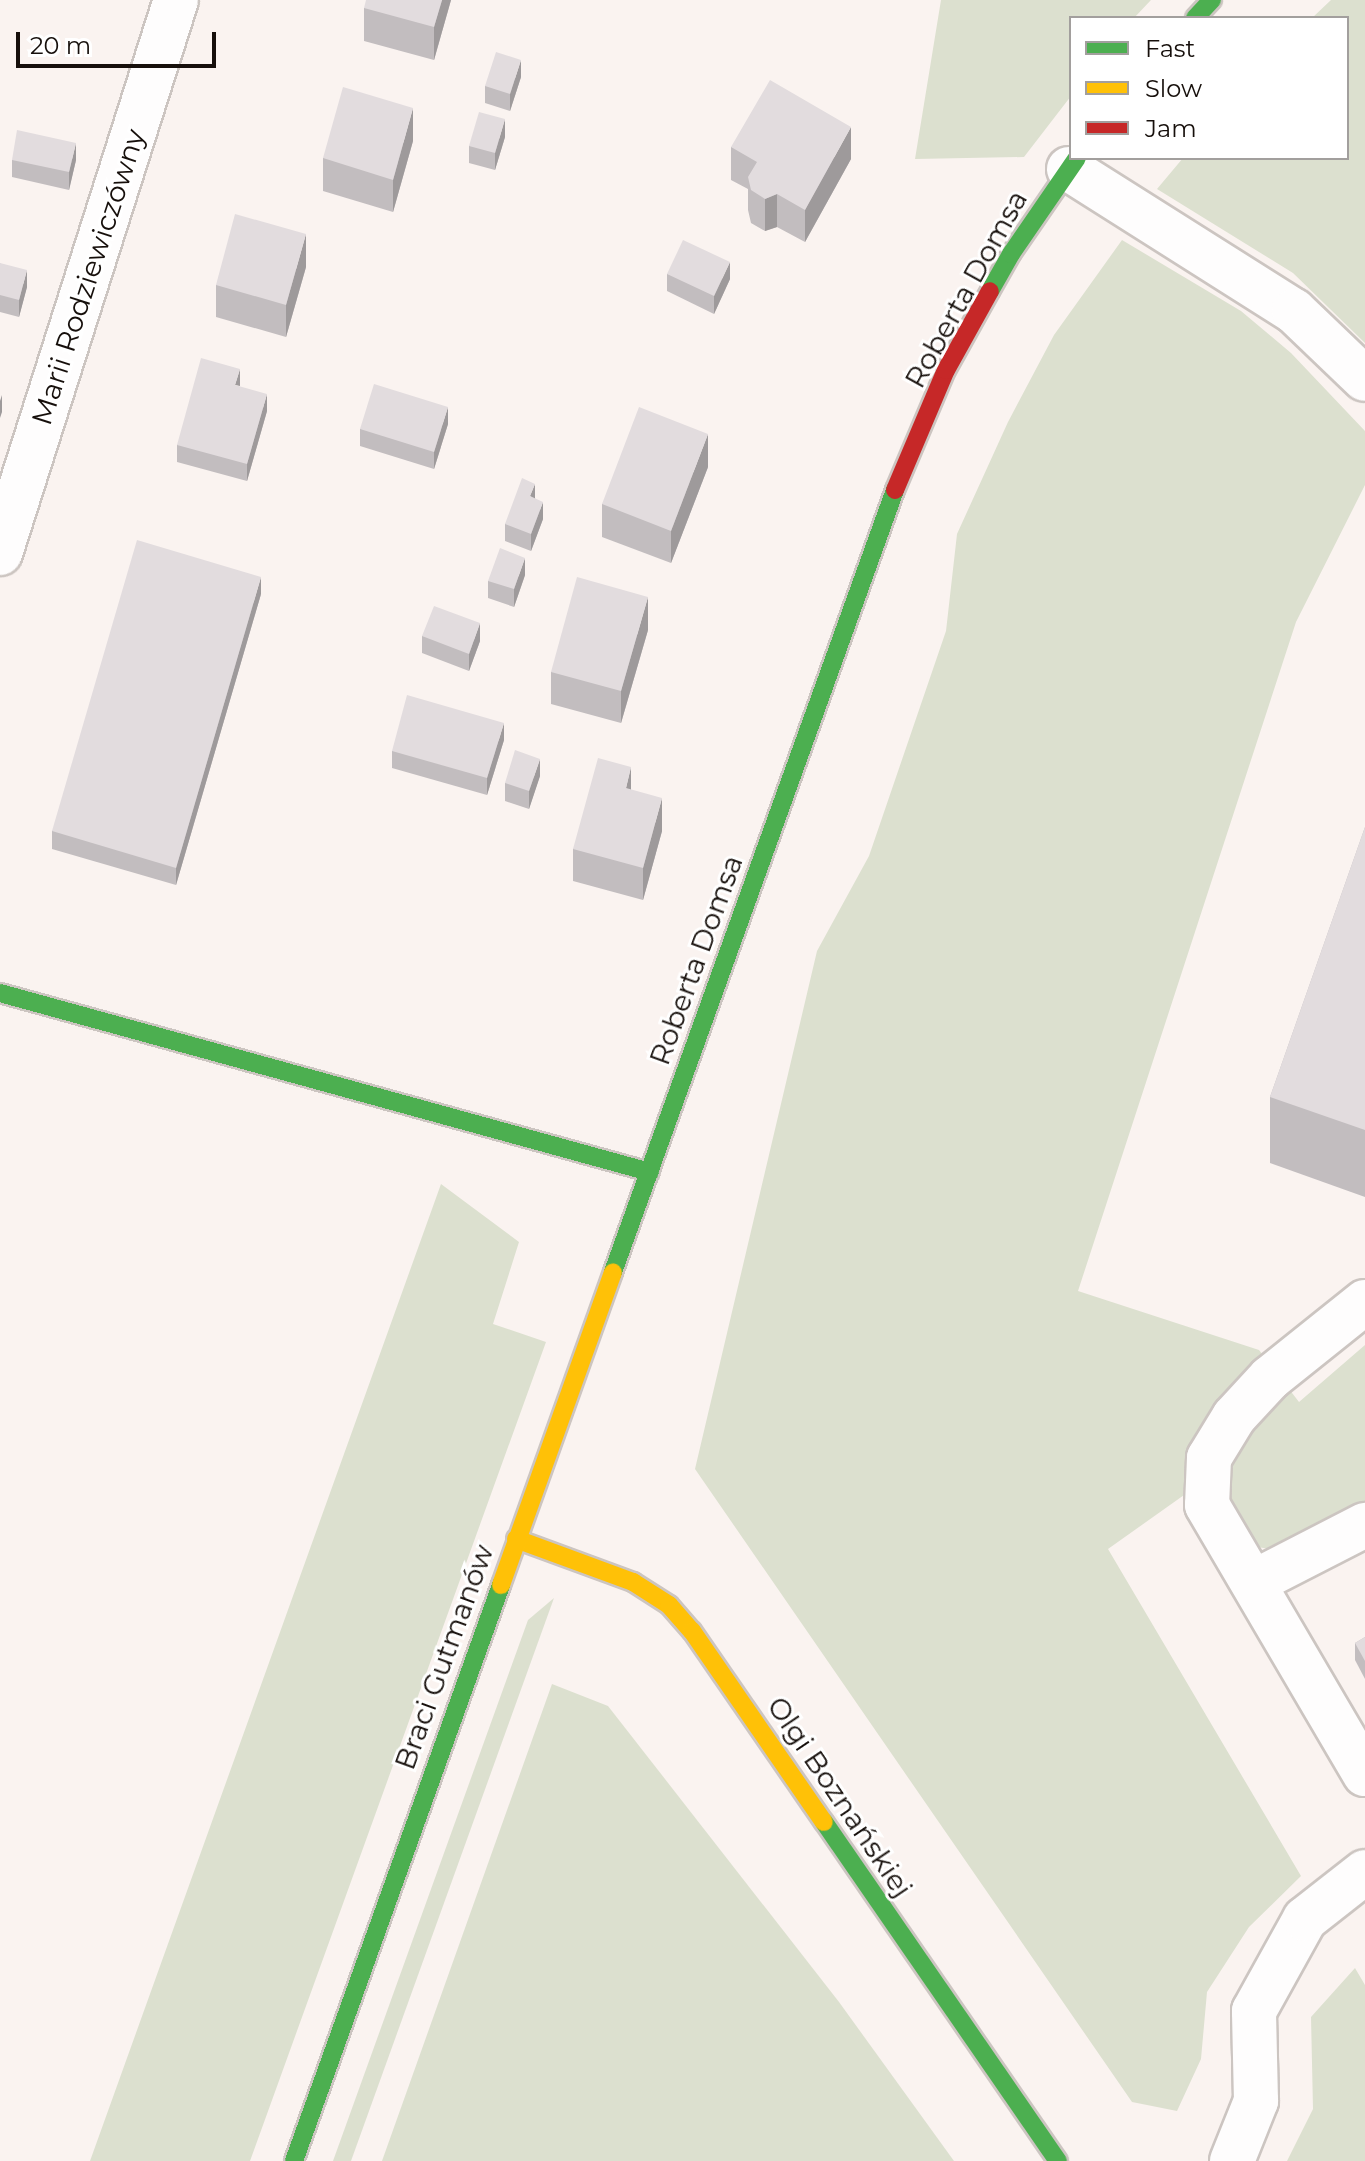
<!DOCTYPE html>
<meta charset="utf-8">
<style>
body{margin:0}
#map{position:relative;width:1365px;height:2161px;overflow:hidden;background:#faf3f0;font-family:Montserrat,sans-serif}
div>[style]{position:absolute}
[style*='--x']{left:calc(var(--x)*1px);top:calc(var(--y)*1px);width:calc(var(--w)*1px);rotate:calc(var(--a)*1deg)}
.green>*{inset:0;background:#dce0cf}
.roads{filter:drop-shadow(2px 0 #ccc5c1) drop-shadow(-2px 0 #ccc5c1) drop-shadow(0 2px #ccc5c1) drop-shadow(0 -2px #ccc5c1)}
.street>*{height:44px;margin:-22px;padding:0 22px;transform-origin:22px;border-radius:22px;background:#fefdfd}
.fast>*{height:18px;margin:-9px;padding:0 9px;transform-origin:9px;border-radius:9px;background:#4caf50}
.slow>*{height:18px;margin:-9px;padding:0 9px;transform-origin:9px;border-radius:9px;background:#ffc107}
.jam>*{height:18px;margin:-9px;padding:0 9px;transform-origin:9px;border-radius:9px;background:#c62828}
.wall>*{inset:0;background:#c2bdbf}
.shaded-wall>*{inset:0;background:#9e9a9b}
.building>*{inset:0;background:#e2dcde}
span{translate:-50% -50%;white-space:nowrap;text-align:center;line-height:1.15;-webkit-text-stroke:6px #fff;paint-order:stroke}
.street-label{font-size:28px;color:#160f0b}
.legend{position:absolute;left:1069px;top:16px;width:280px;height:144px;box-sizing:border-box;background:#fff;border:2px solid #a29f9d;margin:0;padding:10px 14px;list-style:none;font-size:24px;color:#160f0b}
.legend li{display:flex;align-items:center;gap:16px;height:40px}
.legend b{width:40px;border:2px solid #a29f9d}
.scale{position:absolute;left:16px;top:32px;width:200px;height:36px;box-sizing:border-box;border:4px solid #160f0b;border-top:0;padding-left:10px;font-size:24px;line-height:28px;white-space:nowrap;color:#160f0b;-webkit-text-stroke:6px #fff;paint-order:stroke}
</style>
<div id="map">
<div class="green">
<div style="clip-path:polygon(941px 0,1151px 0,1134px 18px,1071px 18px,1071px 96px,1024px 157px,915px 159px)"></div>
<div style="clip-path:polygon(1331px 0,1365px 0,1365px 343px,1293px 273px,1157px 189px,1183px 158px,1347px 158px,1347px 18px,1312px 18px)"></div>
<div style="clip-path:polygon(1122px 240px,1241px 311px,1291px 353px,1365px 431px,1365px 485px,1296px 622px,1078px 1291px,1259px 1350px,1299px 1402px,1365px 1345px,1365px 1507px,1278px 1550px,1257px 1547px,1221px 1504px,1232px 1461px,1108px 1549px,1301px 1876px,1249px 1927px,1207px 1992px,1201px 2059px,1177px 2111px,1132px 2102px,695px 1469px,817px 951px,869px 856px,946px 631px,957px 534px,1008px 422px,1054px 335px)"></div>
<div style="clip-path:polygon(441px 1184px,519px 1242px,493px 1324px,546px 1342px,250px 2161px,90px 2161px)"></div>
<div style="clip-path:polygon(554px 1598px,351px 2161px,333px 2161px,528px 1620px)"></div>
<div style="clip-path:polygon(552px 1684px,608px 1706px,839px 2002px,954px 2161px,382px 2161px)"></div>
<div style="clip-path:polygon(1355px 1968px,1365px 1985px,1365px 2161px,1287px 2161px,1313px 2109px,1311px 2017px)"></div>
</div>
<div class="roads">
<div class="street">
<div style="--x:1069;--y:169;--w:266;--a:32.3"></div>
<div style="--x:1294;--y:311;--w:98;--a:43.8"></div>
<div style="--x:0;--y:553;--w:580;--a:-72.35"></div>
<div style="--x:1365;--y:1302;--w:122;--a:141.3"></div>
<div style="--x:1270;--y:1378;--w:53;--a:132.7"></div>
<div style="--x:1234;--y:1417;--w:48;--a:121.4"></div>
<div style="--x:1209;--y:1458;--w:47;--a:92.4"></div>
<div style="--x:1207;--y:1505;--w:312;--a:59.6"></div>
<div style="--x:1254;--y:1582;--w:125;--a:-27.2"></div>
<div style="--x:1232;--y:2161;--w:65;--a:-68.2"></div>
<div style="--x:1256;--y:2101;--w:90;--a:-91.3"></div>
<div style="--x:1254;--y:2011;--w:105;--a:-61"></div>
<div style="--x:1305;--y:1919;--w:76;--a:-38.1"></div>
</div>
<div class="fast">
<div style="--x:1195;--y:18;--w:25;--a:-47"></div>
<div style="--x:990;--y:291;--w:43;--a:-60.4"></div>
<div style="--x:1011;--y:254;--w:116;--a:-55.5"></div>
<div style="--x:0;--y:993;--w:674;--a:15.4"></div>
<div style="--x:613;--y:1272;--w:831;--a:-70.17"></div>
<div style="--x:824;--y:1822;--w:412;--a:55.4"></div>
<div style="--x:294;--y:2161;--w:612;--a:-70.23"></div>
</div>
<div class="slow">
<div style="--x:516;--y:1539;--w:125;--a:20.2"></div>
<div style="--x:633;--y:1582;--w:43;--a:32.6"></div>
<div style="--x:669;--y:1605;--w:35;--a:49"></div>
<div style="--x:692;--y:1631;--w:232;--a:55.4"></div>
<div style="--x:501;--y:1585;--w:332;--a:-70.3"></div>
</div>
<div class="jam">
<div style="--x:895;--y:490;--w:130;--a:-67"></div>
<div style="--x:946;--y:370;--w:90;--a:-60.9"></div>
</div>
</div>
<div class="wall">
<div style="clip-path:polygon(451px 0,434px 60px,364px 41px,364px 8px)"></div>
<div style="clip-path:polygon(521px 77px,510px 111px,485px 103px,485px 86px)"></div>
<div style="clip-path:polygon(505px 137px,495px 170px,469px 163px,469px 146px)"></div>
<div style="clip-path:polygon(413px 141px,393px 212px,323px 191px,323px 158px)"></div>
<div style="clip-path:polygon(731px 147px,851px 159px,805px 242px,777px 227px,765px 231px,751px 223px,748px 210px,748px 189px,731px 180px)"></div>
<div style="clip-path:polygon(12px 160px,76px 160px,69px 190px,12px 177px)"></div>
<div style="clip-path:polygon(0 263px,27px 287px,19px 317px,0 312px)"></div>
<div style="clip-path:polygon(306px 267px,286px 337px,216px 317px,216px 285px)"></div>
<div style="clip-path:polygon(667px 274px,730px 279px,714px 314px,667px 291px)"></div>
<div style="clip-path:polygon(240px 387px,267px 411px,247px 481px,177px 462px,177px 445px)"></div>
<div style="clip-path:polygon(448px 424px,434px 469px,360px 446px,360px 429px)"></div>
<div style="clip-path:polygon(708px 467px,671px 563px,602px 537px,602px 504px)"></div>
<div style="clip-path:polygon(535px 498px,543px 519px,531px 551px,505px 541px,505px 524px)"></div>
<div style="clip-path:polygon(525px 575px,514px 607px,488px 598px,488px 581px)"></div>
<div style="clip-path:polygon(261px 594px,176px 885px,52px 849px,52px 831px)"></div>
<div style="clip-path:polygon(648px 630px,621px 723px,551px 704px,551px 672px)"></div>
<div style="clip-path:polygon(422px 636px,480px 641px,469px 671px,422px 653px)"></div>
<div style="clip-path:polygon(504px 740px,487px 795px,392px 768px,392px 751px)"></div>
<div style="clip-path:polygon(540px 776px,529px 809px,505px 801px,505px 783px)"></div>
<div style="clip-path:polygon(631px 790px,662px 831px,643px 900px,573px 881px,573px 849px)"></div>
<div style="clip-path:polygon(1365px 827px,1365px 1197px,1270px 1163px,1270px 1097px)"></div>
<div style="clip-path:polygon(1365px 1637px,1365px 1679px,1355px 1660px,1355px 1643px)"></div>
</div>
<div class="shaded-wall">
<div style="clip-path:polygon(442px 0,451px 0,434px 60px,434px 27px)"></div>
<div style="clip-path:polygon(521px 60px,521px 77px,510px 111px,510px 94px)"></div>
<div style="clip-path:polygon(413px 108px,413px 141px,393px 212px,393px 180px)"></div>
<div style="clip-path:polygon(505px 119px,505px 137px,495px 170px,495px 153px)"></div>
<div style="clip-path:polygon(851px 127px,851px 159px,805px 242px,805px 210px)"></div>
<div style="clip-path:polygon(76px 143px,76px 160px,69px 190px,69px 172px)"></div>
<div style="clip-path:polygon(777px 194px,777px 227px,765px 231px,765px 199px)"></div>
<div style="clip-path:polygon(306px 234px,306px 267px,286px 337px,286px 305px)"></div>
<div style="clip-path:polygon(730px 262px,730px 279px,714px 314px,714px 296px)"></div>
<div style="clip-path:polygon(27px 270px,27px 287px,19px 317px,19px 300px)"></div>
<div style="clip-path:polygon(240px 369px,240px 386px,235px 385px)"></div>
<div style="clip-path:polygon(267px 394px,267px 411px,247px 481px,247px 464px)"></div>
<div style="clip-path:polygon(2px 395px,2px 412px,0 418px,0 401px)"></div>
<div style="clip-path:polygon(448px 407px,448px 424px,434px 469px,434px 452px)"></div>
<div style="clip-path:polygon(708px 434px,708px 467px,671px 563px,671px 531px)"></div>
<div style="clip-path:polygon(535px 484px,535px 501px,530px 496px)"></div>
<div style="clip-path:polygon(543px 502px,543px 519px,531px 551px,531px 534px)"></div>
<div style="clip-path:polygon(525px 558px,525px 575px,514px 607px,514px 589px)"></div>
<div style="clip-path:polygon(261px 577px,261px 594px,176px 885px,176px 868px)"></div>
<div style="clip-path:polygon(648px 597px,648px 630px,621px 723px,621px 691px)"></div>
<div style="clip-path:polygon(480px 623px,480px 641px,469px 671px,469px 654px)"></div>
<div style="clip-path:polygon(504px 723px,504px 740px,487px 795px,487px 778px)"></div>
<div style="clip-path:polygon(540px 759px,540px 776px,529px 809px,529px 791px)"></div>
<div style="clip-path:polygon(631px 767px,631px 800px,626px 788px)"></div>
<div style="clip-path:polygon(662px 798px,662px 831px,643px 900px,643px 868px)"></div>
</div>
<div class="building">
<div style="clip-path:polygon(366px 0,442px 0,434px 27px,364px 8px)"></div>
<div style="clip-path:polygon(496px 52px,521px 60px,510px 94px,485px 86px)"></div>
<div style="clip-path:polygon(770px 80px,851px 127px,805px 210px,777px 194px,765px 199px,751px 190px,748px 177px,757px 162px,731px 147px)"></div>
<div style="clip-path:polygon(343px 87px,413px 108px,393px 180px,323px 158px)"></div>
<div style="clip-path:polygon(479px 112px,505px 119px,495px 153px,469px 146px)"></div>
<div style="clip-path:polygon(17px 130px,76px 143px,69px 172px,12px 160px)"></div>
<div style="clip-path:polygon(235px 214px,306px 234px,286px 305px,216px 285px)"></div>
<div style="clip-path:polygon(683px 240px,730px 262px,714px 296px,667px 274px)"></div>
<div style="clip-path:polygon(0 263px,27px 270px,19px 300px,0 295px)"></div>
<div style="clip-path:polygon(201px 358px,240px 369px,235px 385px,267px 394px,247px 464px,177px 445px)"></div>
<div style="clip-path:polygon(374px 384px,448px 407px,434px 452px,360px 429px)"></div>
<div style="clip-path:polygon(639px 407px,708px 434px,671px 531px,602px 504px)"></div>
<div style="clip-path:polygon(522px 478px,535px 484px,530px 496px,543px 502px,531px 534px,505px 524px)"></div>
<div style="clip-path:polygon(137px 540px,261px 577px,176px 868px,52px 831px)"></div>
<div style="clip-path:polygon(500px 548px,525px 558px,514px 589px,488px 581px)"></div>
<div style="clip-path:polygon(577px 577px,648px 597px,621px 691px,551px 672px)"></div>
<div style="clip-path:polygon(434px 606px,480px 623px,469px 654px,422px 636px)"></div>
<div style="clip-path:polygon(407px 695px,504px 723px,487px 778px,392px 751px)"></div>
<div style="clip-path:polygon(515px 750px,540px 759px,529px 791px,505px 783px)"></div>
<div style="clip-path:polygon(598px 758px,631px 767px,626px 788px,662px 798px,643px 868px,573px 849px)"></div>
<div style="clip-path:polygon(1365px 827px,1365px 1130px,1270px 1097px)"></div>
<div style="clip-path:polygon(1365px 1637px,1365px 1661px,1355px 1643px)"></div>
</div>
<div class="street-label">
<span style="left:88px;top:277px;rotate:-72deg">Marii Rodziewiczówny</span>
<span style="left:966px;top:289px;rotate:-61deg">Roberta Domsa</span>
<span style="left:696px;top:960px;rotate:-70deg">Roberta Domsa</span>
<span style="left:444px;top:1657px;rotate:-70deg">Braci Gutmanów</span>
<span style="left:840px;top:1797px;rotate:56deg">Olgi Boznańskiej</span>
</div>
<ul class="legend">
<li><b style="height:10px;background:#4caf50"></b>Fast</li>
<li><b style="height:10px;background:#ffc107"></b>Slow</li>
<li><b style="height:10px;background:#c62828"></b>Jam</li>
</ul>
<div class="scale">20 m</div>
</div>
